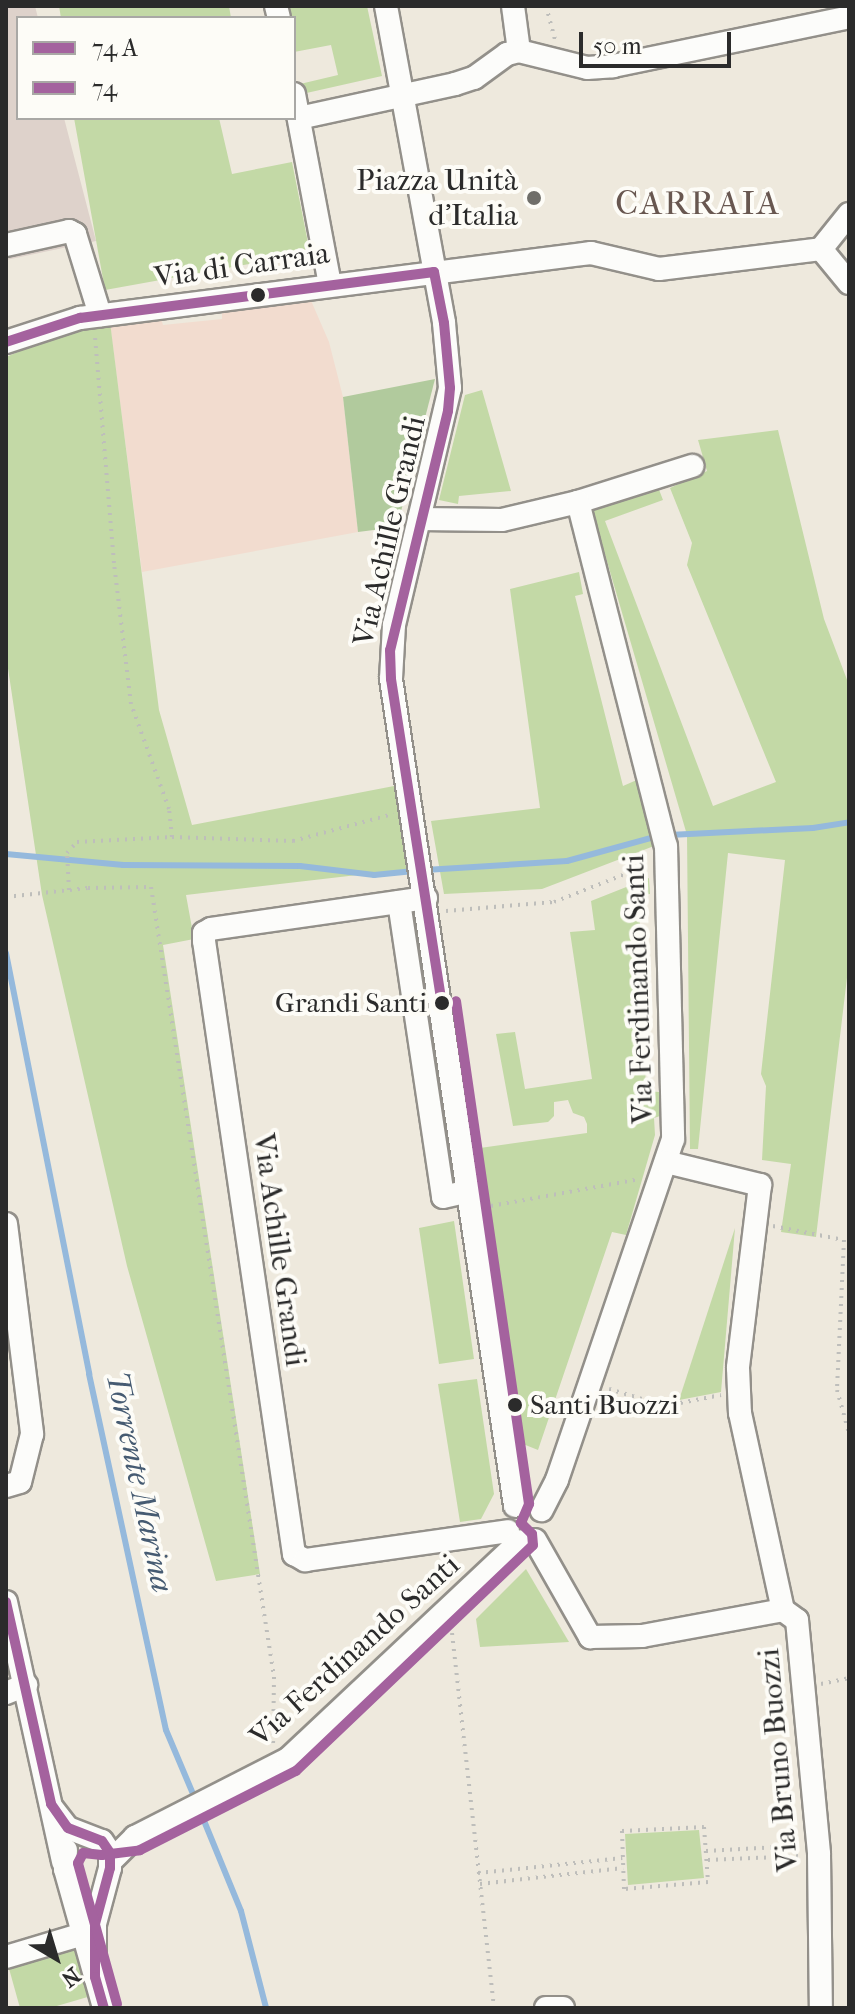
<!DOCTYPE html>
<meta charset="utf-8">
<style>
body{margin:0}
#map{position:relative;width:855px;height:2014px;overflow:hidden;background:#eee9dd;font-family:"IM FELL French Canon",serif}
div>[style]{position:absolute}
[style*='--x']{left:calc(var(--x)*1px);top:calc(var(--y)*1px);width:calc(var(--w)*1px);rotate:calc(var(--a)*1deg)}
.built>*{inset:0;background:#f2dccf}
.industrial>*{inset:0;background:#ded2cb}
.green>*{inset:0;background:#c3d9a6}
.forest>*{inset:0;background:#b1ca9d}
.stream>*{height:6px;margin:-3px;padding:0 3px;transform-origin:3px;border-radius:3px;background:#95b9dc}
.path>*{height:4px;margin-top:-2px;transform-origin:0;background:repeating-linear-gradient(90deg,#bebebb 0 2px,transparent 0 8px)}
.roads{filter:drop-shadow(2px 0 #93908a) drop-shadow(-2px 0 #93908a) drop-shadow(0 2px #93908a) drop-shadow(0 -2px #93908a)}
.minor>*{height:22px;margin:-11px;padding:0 11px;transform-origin:11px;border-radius:11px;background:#fcfcfa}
.bus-1>*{height:10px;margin:-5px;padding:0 5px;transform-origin:5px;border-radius:5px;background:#a4629e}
.bus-2>*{height:10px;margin:-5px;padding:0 5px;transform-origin:5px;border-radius:5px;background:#a4629e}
.dots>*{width:22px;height:22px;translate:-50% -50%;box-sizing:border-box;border:4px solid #fdfcf7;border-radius:50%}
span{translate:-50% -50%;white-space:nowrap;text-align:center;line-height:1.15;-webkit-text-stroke:8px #fdfcf7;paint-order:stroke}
.bus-label{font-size:28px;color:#2b2b2b}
.right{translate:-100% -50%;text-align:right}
.left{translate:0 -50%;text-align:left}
.poi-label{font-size:30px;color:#2b2b2b}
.street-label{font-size:30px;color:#2b2b2b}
.water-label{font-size:32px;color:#465b72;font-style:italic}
.quarter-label{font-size:34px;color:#685750;letter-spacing:2px}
.frame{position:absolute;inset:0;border:8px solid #2b2b2b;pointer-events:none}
.legend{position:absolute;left:16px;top:16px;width:280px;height:104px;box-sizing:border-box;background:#fdfcf7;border:2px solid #a9a8a5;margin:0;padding:10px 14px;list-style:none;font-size:24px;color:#2b2b2b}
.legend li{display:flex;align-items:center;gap:16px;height:40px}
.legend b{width:40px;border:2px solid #a9a8a5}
.north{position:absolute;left:16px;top:1918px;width:80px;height:80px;-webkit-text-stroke:6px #fdfcf7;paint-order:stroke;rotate:142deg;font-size:22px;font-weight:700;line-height:32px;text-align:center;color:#2b2b2b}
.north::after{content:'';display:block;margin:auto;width:28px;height:36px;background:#2b2b2b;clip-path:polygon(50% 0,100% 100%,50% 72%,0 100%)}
.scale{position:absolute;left:579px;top:32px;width:152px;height:36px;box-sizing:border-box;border:4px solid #2b2b2b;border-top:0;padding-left:10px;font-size:24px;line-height:28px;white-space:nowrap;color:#2b2b2b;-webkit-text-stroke:6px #fdfcf7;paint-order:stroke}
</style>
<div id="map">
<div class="built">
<div style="clip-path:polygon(309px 296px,329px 342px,343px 397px,358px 532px,142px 572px,110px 324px,160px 315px,163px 325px,222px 319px,222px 306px)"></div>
</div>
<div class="industrial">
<div style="clip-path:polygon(6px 6px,35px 6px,38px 18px,18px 18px,18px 118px,64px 118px,96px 241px,6px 260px)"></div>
</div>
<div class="green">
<div style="clip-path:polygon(59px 6px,229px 6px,231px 18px,61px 18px)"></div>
<div style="clip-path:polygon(282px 6px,367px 6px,382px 76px,302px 94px,300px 84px,338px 75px,331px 45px,294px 52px,294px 18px,284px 18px)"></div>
<div style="clip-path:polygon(74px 118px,219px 118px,232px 174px,292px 162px,310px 253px,105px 290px)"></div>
<div style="clip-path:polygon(109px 314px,159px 710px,192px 825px,394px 786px,409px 869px,186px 895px,194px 939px,163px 945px,260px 1574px,216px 1581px,127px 1266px,42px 895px,6px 655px,6px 357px)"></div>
<div style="clip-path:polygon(482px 390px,511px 491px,459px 496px,458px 504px,439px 500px,465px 395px)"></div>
<div style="clip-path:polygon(778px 430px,824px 619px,849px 685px,849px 961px,816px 1237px,781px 1232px,791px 1164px,762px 1160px,766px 1086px,761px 1074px,785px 860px,728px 853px,698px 1149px,690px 1149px,687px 835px,592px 510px,658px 487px,663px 500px,605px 521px,713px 806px,776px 782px,687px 565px,692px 543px,670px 488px,707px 471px,698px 440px)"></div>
<div style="clip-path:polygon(579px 572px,583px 594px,575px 596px,623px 786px,639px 779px,654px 846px,542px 889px,444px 894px,431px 821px,540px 808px,510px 589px)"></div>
<div style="clip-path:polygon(649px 878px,650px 894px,639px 895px,646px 1091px,659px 1092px,660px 1116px,654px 1118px,655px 1135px,626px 1235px,612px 1232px,538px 1450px,523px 1444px,480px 1148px,587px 1133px,587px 1124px,584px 1117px,573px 1113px,568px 1100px,554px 1102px,554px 1116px,548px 1122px,513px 1126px,496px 1034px,515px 1032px,525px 1089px,592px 1079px,570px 932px,595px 930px,591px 901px)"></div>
<div style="clip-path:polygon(454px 1221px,474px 1359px,439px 1364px,419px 1228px)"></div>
<div style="clip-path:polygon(735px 1228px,721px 1392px,679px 1400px)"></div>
<div style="clip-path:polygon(477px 1379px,494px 1494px,481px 1519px,460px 1522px,438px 1384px)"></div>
<div style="clip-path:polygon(526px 1569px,569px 1642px,480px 1647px,476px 1619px)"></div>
<div style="clip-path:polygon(699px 1830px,704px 1878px,628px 1885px,625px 1834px)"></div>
<div style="clip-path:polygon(77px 1946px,91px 1996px,50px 2008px,20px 2008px,8px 1965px)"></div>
</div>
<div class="forest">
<div style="clip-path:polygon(435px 379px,397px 527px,358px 532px,343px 397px)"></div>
</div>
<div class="stream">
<div style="--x:669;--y:835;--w:144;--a:-2.8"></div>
<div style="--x:813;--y:828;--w:36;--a:-9"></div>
<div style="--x:6;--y:854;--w:118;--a:5.4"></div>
<div style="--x:123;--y:865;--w:177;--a:0.3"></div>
<div style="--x:300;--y:866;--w:75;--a:6.9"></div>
<div style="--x:374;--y:875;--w:40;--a:-5.7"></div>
<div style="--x:425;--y:870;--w:142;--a:-3.6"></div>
<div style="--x:567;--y:861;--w:94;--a:-15.4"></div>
<div style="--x:6;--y:953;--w:429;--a:78.8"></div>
<div style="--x:89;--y:1374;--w:364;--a:77.8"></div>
<div style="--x:166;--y:1730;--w:77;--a:67.1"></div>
<div style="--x:200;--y:1811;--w:108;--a:67.7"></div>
<div style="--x:241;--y:1911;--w:100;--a:75.5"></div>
</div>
<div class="path">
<div style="--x:546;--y:6;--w:35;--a:75"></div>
<div style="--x:172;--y:837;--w:121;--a:1.9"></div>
<div style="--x:293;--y:841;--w:104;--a:-15.1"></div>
<div style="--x:69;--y:890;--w:37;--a:-93"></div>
<div style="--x:67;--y:853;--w:15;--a:-48"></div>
<div style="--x:77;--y:842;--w:95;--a:-3"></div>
<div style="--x:172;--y:837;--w:28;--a:-96"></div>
<div style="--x:169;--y:809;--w:112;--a:-109.9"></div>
<div style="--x:131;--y:704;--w:142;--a:-96.9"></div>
<div style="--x:114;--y:563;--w:229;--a:-94.8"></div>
<div style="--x:6;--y:897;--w:82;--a:-6.3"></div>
<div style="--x:88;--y:888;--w:63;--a:-0.9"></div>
<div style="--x:151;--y:887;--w:800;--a:81.15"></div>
<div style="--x:274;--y:1677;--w:68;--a:90.8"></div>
<div style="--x:446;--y:911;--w:108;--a:-4.8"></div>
<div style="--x:554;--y:902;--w:99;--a:-21.4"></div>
<div style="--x:491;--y:1206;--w:150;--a:-10.3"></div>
<div style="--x:773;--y:1226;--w:72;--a:11.2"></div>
<div style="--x:844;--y:1240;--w:150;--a:92.7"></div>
<div style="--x:837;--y:1390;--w:45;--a:74.4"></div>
<div style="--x:609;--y:1389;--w:59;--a:16.9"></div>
<div style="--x:665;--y:1406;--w:57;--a:-11.1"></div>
<div style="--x:452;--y:1633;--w:377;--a:83.6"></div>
<div style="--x:821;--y:1684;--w:29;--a:-12"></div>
<div style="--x:704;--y:1827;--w:55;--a:85.8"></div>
<div style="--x:708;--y:1882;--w:84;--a:175.2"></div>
<div style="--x:624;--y:1889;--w:58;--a:-92"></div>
<div style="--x:622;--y:1831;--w:82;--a:-2.8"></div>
<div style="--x:706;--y:1851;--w:93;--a:-3.1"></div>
<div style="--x:708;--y:1860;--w:91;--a:-2.5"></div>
<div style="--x:478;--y:1873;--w:145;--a:-5.9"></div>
<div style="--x:480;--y:1884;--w:144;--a:-6.4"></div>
</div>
<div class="roads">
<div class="minor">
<div style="--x:276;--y:6;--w:12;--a:76"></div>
<div style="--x:386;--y:6;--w:322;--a:79.6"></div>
<div style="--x:444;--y:323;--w:65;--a:84.7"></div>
<div style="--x:450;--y:388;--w:244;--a:103.3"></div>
<div style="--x:394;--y:625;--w:54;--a:93.2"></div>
<div style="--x:391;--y:679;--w:836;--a:81.47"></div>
<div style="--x:513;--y:6;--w:45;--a:82.4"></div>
<div style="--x:294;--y:94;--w:193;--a:79.3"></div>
<div style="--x:299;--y:118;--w:160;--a:-12.3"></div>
<div style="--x:455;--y:84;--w:20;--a:-18"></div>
<div style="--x:474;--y:78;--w:41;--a:-36"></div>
<div style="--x:507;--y:54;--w:12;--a:-14"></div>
<div style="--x:519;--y:51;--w:70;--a:14"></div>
<div style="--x:587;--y:68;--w:26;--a:-4"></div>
<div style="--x:613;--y:66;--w:241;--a:-11.7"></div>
<div style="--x:6;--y:245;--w:65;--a:-12.5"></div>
<div style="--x:69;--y:231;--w:7;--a:27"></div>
<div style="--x:75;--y:234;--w:85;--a:72.8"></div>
<div style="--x:821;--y:249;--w:45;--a:-51.3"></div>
<div style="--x:821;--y:249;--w:44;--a:50.5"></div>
<div style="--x:6;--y:342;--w:78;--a:-18"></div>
<div style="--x:80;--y:318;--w:515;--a:-7.25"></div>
<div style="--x:591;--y:253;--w:70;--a:13.2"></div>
<div style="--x:659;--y:269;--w:163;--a:-7"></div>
<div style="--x:578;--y:502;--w:120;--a:-17.5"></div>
<div style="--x:419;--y:519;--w:83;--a:0.7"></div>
<div style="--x:502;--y:520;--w:78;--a:-13.3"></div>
<div style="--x:578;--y:502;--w:355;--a:75.7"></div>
<div style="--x:666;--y:846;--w:293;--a:88.6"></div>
<div style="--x:673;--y:1139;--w:360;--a:108.8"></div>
<div style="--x:557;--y:1480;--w:34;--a:117"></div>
<div style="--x:426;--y:898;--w:217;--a:171.8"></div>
<div style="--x:211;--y:929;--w:8;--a:150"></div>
<div style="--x:204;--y:933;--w:8;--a:90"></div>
<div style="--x:204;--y:941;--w:620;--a:81.65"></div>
<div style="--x:294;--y:1554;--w:13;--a:29"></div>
<div style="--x:305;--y:1560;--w:205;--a:-8.1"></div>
<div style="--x:399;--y:902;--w:298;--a:81.5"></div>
<div style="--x:443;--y:1197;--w:27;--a:-13"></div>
<div style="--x:666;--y:1162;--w:97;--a:13.7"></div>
<div style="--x:760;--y:1185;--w:184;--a:96.9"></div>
<div style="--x:738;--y:1368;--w:45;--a:87.5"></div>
<div style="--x:740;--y:1413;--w:202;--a:77.7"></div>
<div style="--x:783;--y:1610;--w:17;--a:36"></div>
<div style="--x:797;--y:1620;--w:235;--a:84.6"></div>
<div style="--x:819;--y:1854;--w:154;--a:89.3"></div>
<div style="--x:6;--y:1224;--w:212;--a:82.9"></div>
<div style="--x:32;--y:1434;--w:49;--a:104"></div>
<div style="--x:20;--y:1482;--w:15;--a:164"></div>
<div style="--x:535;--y:1540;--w:112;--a:60.4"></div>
<div style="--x:590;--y:1637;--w:52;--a:-1.1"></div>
<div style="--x:642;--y:1636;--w:143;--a:-10.4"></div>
<div style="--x:6;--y:1602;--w:266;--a:77.6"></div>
<div style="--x:6;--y:1693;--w:22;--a:-22"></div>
<div style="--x:53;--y:1809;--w:24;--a:52"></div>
<div style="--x:68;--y:1828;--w:36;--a:21"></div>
<div style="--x:102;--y:1841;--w:14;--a:56"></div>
<div style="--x:110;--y:1853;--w:15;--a:90"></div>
<div style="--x:110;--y:1868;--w:58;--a:105"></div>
<div style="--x:95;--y:1924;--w:53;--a:90"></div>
<div style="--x:66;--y:1850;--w:19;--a:93"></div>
<div style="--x:65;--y:1869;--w:144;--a:74.3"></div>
<div style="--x:112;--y:1860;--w:33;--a:-45"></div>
<div style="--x:135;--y:1837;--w:172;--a:-27"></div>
<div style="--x:288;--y:1759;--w:318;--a:-43.2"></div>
<div style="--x:6;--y:1957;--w:80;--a:-16.6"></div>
<div style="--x:546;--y:2008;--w:17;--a:0"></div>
</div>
</div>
<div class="bus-1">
<div style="--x:6;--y:342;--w:78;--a:-18"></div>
<div style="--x:80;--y:318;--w:357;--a:-7.4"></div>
<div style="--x:434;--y:272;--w:52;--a:78.9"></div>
<div style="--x:444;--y:323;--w:65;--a:84.7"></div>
<div style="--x:450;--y:388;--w:23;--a:95"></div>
<div style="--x:448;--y:411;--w:246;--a:103.6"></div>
<div style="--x:390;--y:650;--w:29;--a:88"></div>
<div style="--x:391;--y:679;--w:328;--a:81.1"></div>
<div style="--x:6;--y:1602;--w:207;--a:77.4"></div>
<div style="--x:51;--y:1804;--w:29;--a:55"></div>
<div style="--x:68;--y:1828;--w:36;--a:21"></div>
<div style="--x:102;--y:1841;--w:14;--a:56"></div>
<div style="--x:110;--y:1853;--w:15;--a:90"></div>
<div style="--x:110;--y:1868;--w:58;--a:105"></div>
<div style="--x:95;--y:1924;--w:53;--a:90"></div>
<div style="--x:95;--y:1977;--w:32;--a:74"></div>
</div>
<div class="bus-2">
<div style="--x:117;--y:2004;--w:146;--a:-105.5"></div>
<div style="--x:78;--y:1863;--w:11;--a:-63"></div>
<div style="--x:83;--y:1853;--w:19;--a:6"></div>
<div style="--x:102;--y:1855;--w:38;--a:-7"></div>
<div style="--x:140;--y:1850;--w:175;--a:-26.9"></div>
<div style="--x:296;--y:1771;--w:327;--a:-43.6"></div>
<div style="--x:533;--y:1545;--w:11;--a:-95"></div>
<div style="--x:532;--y:1534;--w:16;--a:-135"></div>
<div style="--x:521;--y:1523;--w:21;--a:-67"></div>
<div style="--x:529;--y:1504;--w:508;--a:-98.26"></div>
</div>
<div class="dots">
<div style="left:534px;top:198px;background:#6f6e69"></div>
<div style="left:258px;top:295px;background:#2b2b2b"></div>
<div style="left:442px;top:1003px;background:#2b2b2b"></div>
<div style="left:515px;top:1405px;background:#2b2b2b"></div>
</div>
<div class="bus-label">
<span class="right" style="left:427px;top:1003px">Grandi Santi</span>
<span class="left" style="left:530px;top:1405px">Santi Buozzi</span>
</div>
<div class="poi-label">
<span class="right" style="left:518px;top:198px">Piazza Unità<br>d'Italia</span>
</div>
<div class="street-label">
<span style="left:242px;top:266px;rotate:-8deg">Via di Carraia</span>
<span style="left:390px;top:531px;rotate:-77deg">Via Achille Grandi</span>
<span style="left:639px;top:989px;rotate:-92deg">Via Ferdinando Santi</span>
<span style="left:279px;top:1250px;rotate:82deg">Via Achille Grandi</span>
<span style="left:355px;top:1651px;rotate:-42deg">Via Ferdinando Santi</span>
<span style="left:779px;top:1760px;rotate:-95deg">Via Bruno Buozzi</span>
</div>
<div class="water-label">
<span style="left:139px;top:1482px;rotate:78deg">Torrente Marina</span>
</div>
<div class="quarter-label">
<span style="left:698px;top:204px">CARRAIA</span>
</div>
<div class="frame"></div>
<ul class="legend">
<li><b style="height:10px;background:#a4629e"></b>74 A</li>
<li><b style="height:10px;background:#a4629e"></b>74</li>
</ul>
<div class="north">N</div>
<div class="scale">50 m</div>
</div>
